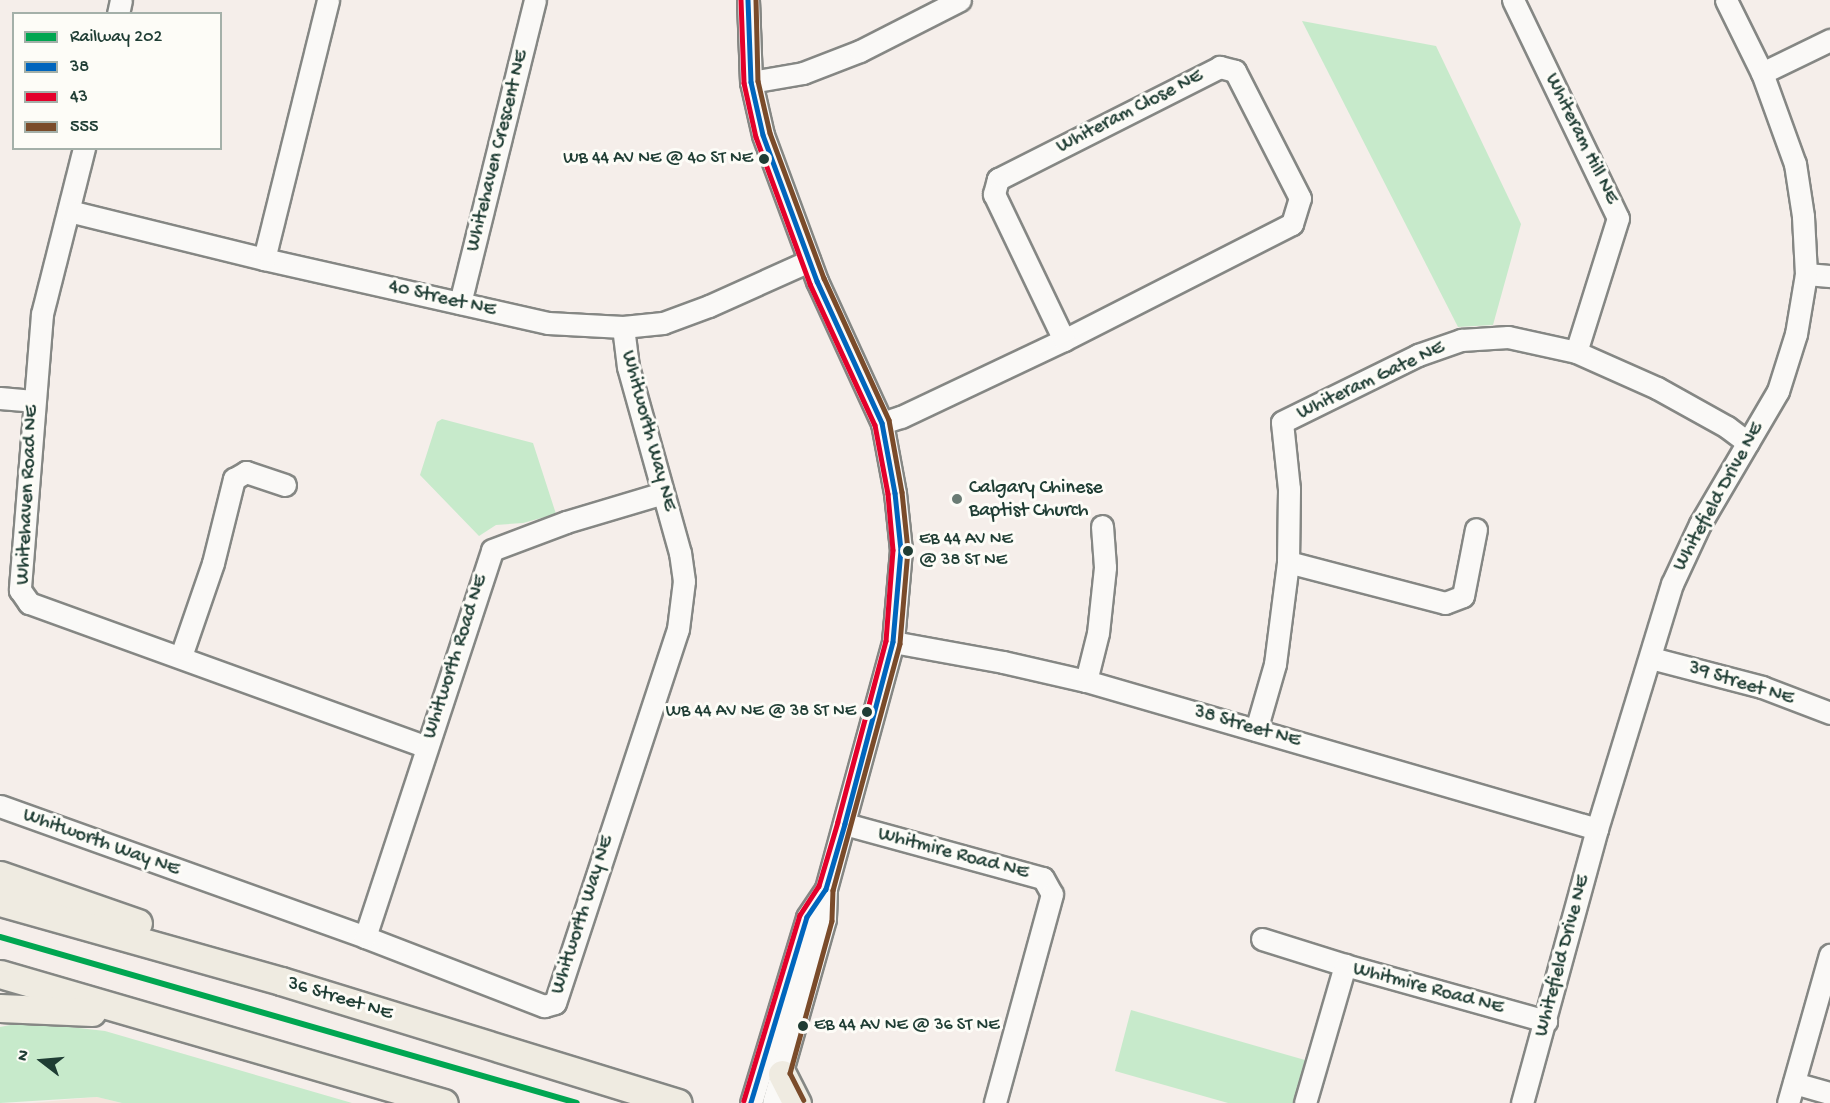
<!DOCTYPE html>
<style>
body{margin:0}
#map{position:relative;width:1830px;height:1103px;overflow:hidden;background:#f5eeea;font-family:"Gochi Hand",sans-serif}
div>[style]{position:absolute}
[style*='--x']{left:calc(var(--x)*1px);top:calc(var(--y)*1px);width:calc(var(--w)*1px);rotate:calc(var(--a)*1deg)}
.built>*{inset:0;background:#f5e4dc}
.green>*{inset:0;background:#c7eacb}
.roads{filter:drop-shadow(2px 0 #858784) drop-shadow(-2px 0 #858784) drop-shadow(0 2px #858784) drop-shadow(0 -2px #858784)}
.minor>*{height:21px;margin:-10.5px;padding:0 10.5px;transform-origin:10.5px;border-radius:10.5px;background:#faf9f7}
.major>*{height:27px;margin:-13.5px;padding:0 13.5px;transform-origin:13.5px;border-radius:13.5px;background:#efebe1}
.bus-1>*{height:4.5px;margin:-2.25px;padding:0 2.25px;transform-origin:2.25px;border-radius:2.25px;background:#0065bd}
.bus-2>*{height:4.5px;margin:-2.25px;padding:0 2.25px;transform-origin:2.25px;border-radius:2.25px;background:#e4002b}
.bus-3>*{height:4.5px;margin:-2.25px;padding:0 2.25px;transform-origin:2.25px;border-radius:2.25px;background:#7a4b2a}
.rail-1>*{height:6px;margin:-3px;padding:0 3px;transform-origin:3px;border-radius:3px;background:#00a651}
.dots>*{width:16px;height:16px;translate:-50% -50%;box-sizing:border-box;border:3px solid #fdfcf7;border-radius:50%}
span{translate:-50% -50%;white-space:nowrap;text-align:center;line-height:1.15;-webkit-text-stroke:6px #fdfcf7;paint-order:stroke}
.bus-label{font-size:18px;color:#1f3d34}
.right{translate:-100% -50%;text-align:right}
.left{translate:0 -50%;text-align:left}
.street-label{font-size:20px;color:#1f3d34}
.poi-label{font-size:20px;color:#1f3d34}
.legend{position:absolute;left:12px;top:12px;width:210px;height:138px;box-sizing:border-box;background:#fdfcf7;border:2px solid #a4b0a9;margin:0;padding:8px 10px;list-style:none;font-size:18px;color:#1f3d34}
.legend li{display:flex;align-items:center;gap:12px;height:30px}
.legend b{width:30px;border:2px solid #a4b0a9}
.north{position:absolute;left:12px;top:1031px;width:60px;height:60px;-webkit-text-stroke:4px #fdfcf7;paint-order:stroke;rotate:286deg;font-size:16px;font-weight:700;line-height:24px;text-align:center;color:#1f3d34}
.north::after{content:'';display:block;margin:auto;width:21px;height:27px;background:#1f3d34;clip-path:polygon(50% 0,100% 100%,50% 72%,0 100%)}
</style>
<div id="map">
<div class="built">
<div style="clip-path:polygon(97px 1097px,122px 1103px,31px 1103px)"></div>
</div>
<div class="green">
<div style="clip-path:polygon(1302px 21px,1436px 46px,1521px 224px,1493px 325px,1458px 327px)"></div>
<div style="clip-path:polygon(442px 419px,533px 443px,556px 514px,523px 523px,496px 525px,479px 536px,420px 475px,437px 422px)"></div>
<div style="clip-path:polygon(1131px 1010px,1305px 1060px,1293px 1103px,1228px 1103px,1115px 1071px)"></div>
<div style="clip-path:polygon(26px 1022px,105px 1031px,352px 1103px,122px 1103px,97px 1097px,0 1103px,0 1027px)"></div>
</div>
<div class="roads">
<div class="minor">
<div style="--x:748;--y:0;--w:82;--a:87.9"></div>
<div style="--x:751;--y:82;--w:54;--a:77.2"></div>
<div style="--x:763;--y:135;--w:156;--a:69.7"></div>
<div style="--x:817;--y:281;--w:156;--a:65.4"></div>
<div style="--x:882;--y:423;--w:71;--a:79.5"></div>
<div style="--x:895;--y:493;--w:57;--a:84"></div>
<div style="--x:901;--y:550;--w:92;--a:95"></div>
<div style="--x:893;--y:642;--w:256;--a:105.2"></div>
<div style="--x:826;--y:889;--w:30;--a:92"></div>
<div style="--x:825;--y:919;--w:191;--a:105.8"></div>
<div style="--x:1513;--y:0;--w:242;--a:64.3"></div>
<div style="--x:1618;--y:218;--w:140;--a:107.4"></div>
<div style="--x:118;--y:14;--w:14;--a:-78"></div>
<div style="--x:1762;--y:73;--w:76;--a:-25.9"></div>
<div style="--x:751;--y:82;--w:53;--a:-9.8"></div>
<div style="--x:803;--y:73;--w:61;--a:-21.1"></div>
<div style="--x:860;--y:51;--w:112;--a:-27"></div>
<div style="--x:84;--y:148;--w:171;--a:104.2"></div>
<div style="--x:42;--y:314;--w:277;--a:94.6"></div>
<div style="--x:20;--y:590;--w:16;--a:55"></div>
<div style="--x:29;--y:603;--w:422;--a:19.9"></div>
<div style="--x:69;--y:211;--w:201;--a:13.8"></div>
<div style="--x:264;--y:259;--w:291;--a:12.7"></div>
<div style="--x:548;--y:323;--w:75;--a:3.1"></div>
<div style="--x:623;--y:327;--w:40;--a:-5.7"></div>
<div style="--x:663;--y:323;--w:49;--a:-20.3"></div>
<div style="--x:709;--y:306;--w:110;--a:-24.2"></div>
<div style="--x:264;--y:259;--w:267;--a:-76.1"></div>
<div style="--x:1806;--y:274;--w:24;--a:5"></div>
<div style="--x:460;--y:303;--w:312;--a:-76.1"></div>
<div style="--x:0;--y:398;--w:33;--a:5"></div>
<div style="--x:882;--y:423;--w:20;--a:-18"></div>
<div style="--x:901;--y:417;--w:180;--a:-25.3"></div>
<div style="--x:1064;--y:340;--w:256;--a:-27"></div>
<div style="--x:1292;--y:224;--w:27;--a:-73"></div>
<div style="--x:1300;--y:198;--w:143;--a:-117.1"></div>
<div style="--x:1235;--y:71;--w:16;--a:-165"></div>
<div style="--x:1220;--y:67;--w:249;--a:153.2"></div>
<div style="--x:998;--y:179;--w:16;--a:105"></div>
<div style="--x:994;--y:194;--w:162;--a:64.4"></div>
<div style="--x:1288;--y:562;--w:162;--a:14.6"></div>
<div style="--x:1445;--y:603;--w:19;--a:-21"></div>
<div style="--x:1463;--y:596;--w:68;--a:-79"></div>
<div style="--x:893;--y:642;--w:112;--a:10.3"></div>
<div style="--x:1003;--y:662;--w:85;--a:12.9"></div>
<div style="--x:1086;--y:681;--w:532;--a:16.15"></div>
<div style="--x:181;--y:656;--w:98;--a:-71"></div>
<div style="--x:213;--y:563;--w:87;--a:-76"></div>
<div style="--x:234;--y:479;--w:14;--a:-30"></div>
<div style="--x:246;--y:472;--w:41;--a:18.4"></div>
<div style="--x:1651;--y:658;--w:115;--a:14.6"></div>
<div style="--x:1762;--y:687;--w:73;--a:20.9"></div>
<div style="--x:1086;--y:681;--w:49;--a:-76"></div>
<div style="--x:1098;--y:633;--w:66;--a:-83.9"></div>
<div style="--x:1105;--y:567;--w:41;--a:-94.2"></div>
<div style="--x:1256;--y:730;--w:69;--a:-73.9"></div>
<div style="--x:1275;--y:664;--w:103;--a:-82.7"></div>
<div style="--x:1288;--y:562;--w:73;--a:-89.2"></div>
<div style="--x:1289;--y:489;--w:67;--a:-96"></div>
<div style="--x:1282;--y:422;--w:152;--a:-26.2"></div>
<div style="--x:1418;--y:355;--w:46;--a:-19.2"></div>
<div style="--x:1461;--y:340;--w:47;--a:-3.7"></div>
<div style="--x:1508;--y:337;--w:70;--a:12.4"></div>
<div style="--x:1576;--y:352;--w:89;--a:24"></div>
<div style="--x:1657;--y:388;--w:80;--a:29.1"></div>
<div style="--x:1727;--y:427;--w:26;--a:37"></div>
<div style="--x:0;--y:806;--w:388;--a:19.7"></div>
<div style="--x:365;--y:937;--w:192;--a:21.1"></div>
<div style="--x:544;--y:1006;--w:11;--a:-15"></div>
<div style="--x:555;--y:1003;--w:394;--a:-71.8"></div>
<div style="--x:678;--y:629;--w:48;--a:-82.9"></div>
<div style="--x:684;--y:581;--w:28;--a:-98"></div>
<div style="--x:680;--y:553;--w:193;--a:-105.6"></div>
<div style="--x:628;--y:367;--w:40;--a:-97.1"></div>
<div style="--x:845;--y:824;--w:205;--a:15.3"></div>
<div style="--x:1043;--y:878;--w:18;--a:61"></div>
<div style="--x:1052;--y:894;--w:217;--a:105.3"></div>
<div style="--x:365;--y:937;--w:407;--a:-71.8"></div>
<div style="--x:492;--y:550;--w:79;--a:-20.7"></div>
<div style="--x:566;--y:522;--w:101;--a:-16.6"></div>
<div style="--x:1262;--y:939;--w:87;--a:17.4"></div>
<div style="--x:1345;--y:965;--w:209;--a:15.6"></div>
<div style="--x:1794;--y:1083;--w:37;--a:16"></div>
<div style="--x:751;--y:1103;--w:194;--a:-73.2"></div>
<div style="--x:807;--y:917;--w:34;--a:-56"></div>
<div style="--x:1305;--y:1103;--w:144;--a:-73.8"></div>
<div style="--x:1522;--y:1103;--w:284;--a:-74.7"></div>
<div style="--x:1597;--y:829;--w:256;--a:-73"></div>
<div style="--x:1672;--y:584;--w:66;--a:-65"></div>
<div style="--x:1700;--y:524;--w:154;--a:-59.6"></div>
<div style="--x:1778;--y:391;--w:60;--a:-72.5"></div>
<div style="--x:1796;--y:334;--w:61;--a:-80.5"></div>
<div style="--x:1806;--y:274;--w:58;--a:-93"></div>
<div style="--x:1803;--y:216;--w:53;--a:-98.7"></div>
<div style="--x:1795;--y:164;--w:97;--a:-109.9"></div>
<div style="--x:1762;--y:73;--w:81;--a:-116.3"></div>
<div style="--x:1788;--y:1103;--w:154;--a:-74.2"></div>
</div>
<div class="major">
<div style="--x:0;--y:875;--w:146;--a:19.2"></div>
<div style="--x:0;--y:902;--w:292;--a:15.7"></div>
<div style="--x:281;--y:981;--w:415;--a:17.1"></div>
<div style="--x:0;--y:974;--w:462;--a:16.2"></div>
<div style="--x:0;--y:1008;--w:92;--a:2.5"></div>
<div style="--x:782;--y:1074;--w:33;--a:63"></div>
</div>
</div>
<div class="bus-1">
<div style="--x:748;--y:0;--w:82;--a:87.9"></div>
<div style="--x:751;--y:82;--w:54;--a:77.2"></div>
<div style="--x:763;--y:135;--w:156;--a:69.7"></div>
<div style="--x:817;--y:281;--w:156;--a:65.4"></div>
<div style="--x:882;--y:423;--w:71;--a:79.5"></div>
<div style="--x:895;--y:493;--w:57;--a:84"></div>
<div style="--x:901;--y:550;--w:92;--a:95"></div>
<div style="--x:893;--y:642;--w:188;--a:104.8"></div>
<div style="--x:845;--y:824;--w:68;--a:106.3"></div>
<div style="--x:826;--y:889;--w:34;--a:124"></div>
<div style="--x:807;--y:917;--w:194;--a:106.8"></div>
</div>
<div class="bus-2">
<div style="--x:741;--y:0;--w:83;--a:87.9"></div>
<div style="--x:744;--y:83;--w:55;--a:77.5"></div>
<div style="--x:756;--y:137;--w:157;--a:69.8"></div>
<div style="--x:810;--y:284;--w:155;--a:65.3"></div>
<div style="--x:875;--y:425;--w:70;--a:79.3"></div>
<div style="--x:888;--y:494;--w:56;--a:84.9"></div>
<div style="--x:893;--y:550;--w:91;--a:94.4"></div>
<div style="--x:886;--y:641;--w:187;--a:104.9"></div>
<div style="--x:838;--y:822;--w:67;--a:106.5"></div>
<div style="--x:819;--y:886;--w:35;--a:123"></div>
<div style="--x:800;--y:915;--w:194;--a:106.8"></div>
</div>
<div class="bus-3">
<div style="--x:756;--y:0;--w:81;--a:88.6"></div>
<div style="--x:758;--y:81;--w:53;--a:77"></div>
<div style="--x:770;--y:133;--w:155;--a:69.6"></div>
<div style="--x:824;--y:278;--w:156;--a:65.4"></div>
<div style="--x:889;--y:420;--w:73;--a:79.8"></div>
<div style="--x:902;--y:492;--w:58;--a:84.1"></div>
<div style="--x:908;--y:550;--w:94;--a:94.9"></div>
<div style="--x:900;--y:644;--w:255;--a:105.2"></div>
<div style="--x:833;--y:890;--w:31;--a:92"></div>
<div style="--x:832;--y:921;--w:158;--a:105.4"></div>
<div style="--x:790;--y:1073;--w:30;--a:63"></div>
</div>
<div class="rail-1">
<div style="--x:0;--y:937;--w:600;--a:16.05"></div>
</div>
<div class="dots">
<div style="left:764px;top:159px;background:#1f3d34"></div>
<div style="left:957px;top:499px;background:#6a7b74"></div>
<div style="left:908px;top:551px;background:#1f3d34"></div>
<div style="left:867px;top:712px;background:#1f3d34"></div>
<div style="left:803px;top:1026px;background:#1f3d34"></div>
</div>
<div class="bus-label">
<span class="right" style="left:753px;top:159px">WB 44 AV NE @ 40 ST NE</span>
<span class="left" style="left:919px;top:551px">EB 44 AV NE<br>@ 38 ST NE</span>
<span class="right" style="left:856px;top:712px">WB 44 AV NE @ 38 ST NE</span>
<span class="left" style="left:814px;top:1026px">EB 44 AV NE @ 36 ST NE</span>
</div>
<div class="street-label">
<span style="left:1130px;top:112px;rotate:-27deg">Whiteram Close NE</span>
<span style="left:1581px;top:139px;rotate:64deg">Whiteram Hill NE</span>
<span style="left:498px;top:151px;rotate:-76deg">Whitehaven Crescent NE</span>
<span style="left:442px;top:299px;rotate:13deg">40 Street NE</span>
<span style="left:1371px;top:381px;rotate:-25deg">Whiteram Gate NE</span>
<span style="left:648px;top:431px;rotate:75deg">Whitworth Way NE</span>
<span style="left:28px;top:495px;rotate:-87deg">Whitehaven Road NE</span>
<span style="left:1719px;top:497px;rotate:-61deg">Whitefield Drive NE</span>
<span style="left:456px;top:657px;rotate:-72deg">Whitworth Road NE</span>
<span style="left:1741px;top:684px;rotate:17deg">39 Street NE</span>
<span style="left:1247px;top:727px;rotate:16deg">38 Street NE</span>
<span style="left:101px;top:843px;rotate:20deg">Whitworth Way NE</span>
<span style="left:953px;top:854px;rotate:15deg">Whitmire Road NE</span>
<span style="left:583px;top:915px;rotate:-72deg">Whitworth Way NE</span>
<span style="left:1563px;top:956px;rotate:-75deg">Whitefield Drive NE</span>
<span style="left:1428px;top:989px;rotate:15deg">Whitmire Road NE</span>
<span style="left:340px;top:999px;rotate:17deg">36 Street NE</span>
</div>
<div class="poi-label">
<span class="left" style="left:969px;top:500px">Calgary Chinese<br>Baptist Church</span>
</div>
<ul class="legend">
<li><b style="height:8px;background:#00a651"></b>Railway 202</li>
<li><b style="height:8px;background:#0065bd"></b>38</li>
<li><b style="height:8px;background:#e4002b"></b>43</li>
<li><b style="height:8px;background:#7a4b2a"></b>555</li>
</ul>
<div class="north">N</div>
</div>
